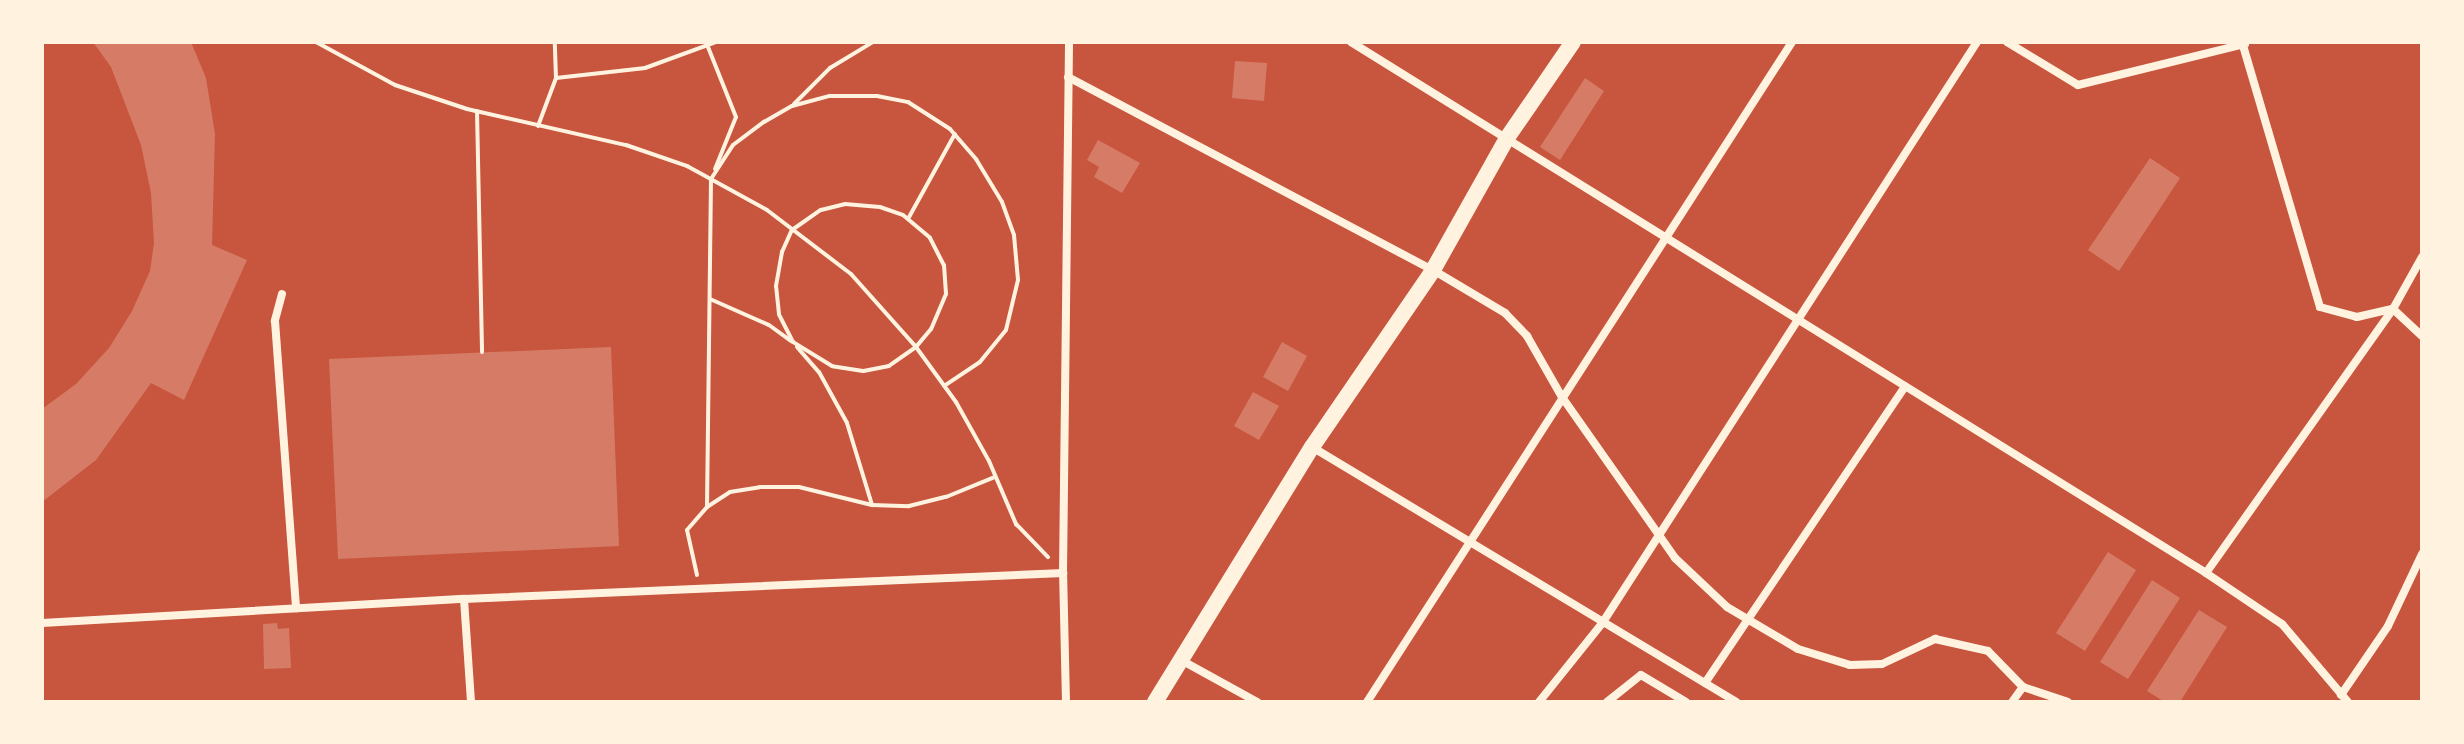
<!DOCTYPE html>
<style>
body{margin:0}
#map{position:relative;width:2464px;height:744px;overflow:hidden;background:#c8553d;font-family:Raleway,sans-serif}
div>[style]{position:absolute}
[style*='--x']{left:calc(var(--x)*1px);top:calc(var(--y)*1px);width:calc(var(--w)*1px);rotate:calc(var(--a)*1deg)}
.building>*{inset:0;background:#d67c66}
.path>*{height:4px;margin:-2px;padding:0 2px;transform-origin:2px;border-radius:2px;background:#fff3e0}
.minor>*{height:8px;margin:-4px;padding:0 4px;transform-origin:4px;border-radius:4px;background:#fff3e0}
.secondary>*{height:16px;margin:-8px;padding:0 8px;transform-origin:8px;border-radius:8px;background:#fff3e0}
span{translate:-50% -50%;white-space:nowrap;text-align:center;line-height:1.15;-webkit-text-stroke:7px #fff3e0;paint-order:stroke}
.frame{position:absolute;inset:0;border:44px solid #fff3e0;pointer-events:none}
</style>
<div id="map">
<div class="building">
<div style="clip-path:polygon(93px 42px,191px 42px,206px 78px,215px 134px,212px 245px,247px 260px,184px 400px,151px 383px,96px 460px,42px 502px,42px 409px,76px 384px,109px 348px,132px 311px,150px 271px,154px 243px,151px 193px,141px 145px,111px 67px)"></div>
<div style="clip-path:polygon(1235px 61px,1267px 63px,1264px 101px,1232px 98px)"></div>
<div style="clip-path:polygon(1585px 78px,1604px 91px,1560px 160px,1540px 147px)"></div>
<div style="clip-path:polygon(1098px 140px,1140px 163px,1122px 193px,1094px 177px,1099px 167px,1087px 160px)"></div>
<div style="clip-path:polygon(2150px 158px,2180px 178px,2119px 271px,2088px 250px)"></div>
<div style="clip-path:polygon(1282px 342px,1307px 356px,1288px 391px,1263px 377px)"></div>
<div style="clip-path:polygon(611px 347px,619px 546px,338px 559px,329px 359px)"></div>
<div style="clip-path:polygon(1253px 392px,1279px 406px,1259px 440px,1234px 426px)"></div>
<div style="clip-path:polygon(2108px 552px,2136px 570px,2085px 651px,2056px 633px)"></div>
<div style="clip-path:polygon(2152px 580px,2180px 598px,2128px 679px,2100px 662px)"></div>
<div style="clip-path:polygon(2199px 610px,2227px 627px,2180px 702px,2165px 702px,2147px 691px)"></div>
<div style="clip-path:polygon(277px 623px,278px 629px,289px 628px,291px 668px,264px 669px,263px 624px)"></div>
</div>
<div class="path">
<div style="--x:316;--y:42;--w:90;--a:28.6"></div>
<div style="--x:395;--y:85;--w:76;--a:18.4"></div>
<div style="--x:467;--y:109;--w:163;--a:12.8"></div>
<div style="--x:626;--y:145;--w:65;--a:19"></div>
<div style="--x:687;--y:166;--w:91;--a:28.8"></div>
<div style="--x:767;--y:210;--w:106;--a:37.3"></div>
<div style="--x:851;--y:274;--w:98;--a:48.3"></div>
<div style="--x:916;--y:347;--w:68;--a:54"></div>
<div style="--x:956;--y:402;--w:68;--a:60.8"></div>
<div style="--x:989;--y:461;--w:69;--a:66.8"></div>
<div style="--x:1016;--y:524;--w:46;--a:45.9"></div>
<div style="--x:706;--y:42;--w:81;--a:68.2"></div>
<div style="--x:736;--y:117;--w:56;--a:112"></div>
<div style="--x:556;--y:78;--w:90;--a:-6.4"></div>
<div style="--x:645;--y:68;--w:76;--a:-20.1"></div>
<div style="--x:794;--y:104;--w:51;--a:-45"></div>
<div style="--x:830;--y:68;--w:50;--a:-31.2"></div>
<div style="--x:477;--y:111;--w:241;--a:88.8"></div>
<div style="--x:538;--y:126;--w:51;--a:-69.4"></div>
<div style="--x:556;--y:78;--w:36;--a:-92"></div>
<div style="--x:845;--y:204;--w:35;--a:5"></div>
<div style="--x:880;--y:207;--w:24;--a:19"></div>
<div style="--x:903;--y:215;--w:35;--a:40"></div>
<div style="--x:930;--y:238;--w:30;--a:63"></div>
<div style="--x:944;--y:265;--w:29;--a:86"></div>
<div style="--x:946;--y:294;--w:38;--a:113"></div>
<div style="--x:931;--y:329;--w:23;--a:130"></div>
<div style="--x:916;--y:347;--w:33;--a:145"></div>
<div style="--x:889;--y:366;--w:26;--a:169"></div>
<div style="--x:863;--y:371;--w:31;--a:-171"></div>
<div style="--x:832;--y:366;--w:46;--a:-148.4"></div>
<div style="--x:793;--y:342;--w:31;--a:-117"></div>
<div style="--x:779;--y:314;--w:28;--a:-96"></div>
<div style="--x:776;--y:286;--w:35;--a:-80"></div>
<div style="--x:782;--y:252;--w:24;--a:-66"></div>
<div style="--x:792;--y:230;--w:35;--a:-35"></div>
<div style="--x:821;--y:210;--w:25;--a:-14"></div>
<div style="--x:908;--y:219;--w:97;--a:-61.1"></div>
<div style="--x:710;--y:299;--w:64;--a:23.8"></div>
<div style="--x:769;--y:325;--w:27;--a:36"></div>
<div style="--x:797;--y:347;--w:33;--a:49"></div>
<div style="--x:819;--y:372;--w:58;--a:61.2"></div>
<div style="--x:847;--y:423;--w:86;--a:73"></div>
<div style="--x:707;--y:507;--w:27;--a:-33"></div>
<div style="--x:730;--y:492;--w:30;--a:-9"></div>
<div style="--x:760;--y:487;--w:39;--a:0"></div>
<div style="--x:799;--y:487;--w:75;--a:13.9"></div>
<div style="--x:872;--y:505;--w:37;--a:2"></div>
<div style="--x:909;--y:506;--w:38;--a:-14"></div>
<div style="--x:946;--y:497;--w:53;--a:-22.2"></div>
<div style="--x:697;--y:575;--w:46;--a:-102.5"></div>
<div style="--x:687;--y:530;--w:30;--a:-49"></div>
<div style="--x:707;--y:507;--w:328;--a:-89.3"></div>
<div style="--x:711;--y:179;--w:40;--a:-57.1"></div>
<div style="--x:733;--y:145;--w:39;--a:-37"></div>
<div style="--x:764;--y:122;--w:32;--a:-30"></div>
<div style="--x:792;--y:106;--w:39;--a:-15"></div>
<div style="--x:830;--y:96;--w:47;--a:0"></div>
<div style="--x:877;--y:96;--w:32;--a:11"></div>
<div style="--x:908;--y:102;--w:50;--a:32.7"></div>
<div style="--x:950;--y:129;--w:40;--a:49"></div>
<div style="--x:976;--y:159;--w:50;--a:58.8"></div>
<div style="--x:1002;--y:202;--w:35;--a:70"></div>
<div style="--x:1014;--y:235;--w:45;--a:84.9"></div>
<div style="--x:1018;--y:280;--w:51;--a:103.5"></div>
<div style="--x:1006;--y:330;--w:41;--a:129.1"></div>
<div style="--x:980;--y:362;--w:43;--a:146.3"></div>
</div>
<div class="minor">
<div style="--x:1351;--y:42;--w:1006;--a:31.84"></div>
<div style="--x:2206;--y:573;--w:92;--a:33.9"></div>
<div style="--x:2282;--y:624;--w:102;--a:49.8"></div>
<div style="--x:2007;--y:42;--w:83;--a:31.2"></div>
<div style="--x:2078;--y:85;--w:172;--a:-13.8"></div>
<div style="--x:2242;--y:42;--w:276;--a:73.6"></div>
<div style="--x:2320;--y:307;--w:38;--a:15"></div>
<div style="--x:2357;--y:317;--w:37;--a:-13"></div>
<div style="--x:2393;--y:309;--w:40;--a:43"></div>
<div style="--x:1068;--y:77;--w:413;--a:27.9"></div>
<div style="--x:1433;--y:270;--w:84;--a:30.8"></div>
<div style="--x:1505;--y:313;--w:32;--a:46"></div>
<div style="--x:1527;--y:336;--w:70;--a:60.2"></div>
<div style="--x:1562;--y:397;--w:197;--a:54.9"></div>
<div style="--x:1675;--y:558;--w:71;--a:43.3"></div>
<div style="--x:1727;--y:607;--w:82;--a:30.6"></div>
<div style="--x:1798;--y:649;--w:54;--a:17.1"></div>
<div style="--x:1850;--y:665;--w:32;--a:-2"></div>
<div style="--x:1882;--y:664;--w:59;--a:-25.3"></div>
<div style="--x:1935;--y:639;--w:54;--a:12.8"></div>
<div style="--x:1988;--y:651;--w:50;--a:45.8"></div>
<div style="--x:2023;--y:687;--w:47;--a:18.4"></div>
<div style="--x:282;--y:294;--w:28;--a:105"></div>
<div style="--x:275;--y:321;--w:288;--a:85.8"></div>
<div style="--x:1312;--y:447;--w:495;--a:31"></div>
<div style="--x:2206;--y:573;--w:324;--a:-54.7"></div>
<div style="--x:2393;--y:309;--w:60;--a:-60.9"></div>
<div style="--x:464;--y:599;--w:103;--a:86.1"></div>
<div style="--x:42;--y:623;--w:423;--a:-3.3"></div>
<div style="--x:464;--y:599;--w:600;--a:-2.49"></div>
<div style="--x:1181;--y:660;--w:87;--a:28.9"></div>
<div style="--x:1705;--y:683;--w:358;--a:-56"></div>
<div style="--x:2341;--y:695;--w:83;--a:-55.7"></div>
<div style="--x:2388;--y:626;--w:80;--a:-64.7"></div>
<div style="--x:1066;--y:702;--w:129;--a:-91.3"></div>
<div style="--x:1063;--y:573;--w:531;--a:-89.35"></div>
<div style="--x:1367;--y:702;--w:785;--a:-57.22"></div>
<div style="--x:1539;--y:702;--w:102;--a:-51.3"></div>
<div style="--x:1603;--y:622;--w:690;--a:-57.18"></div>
<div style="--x:1607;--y:702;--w:43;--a:-38.5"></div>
<div style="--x:1641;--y:675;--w:52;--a:31"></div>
<div style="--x:2012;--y:702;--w:19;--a:-54"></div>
</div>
<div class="secondary">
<div style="--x:1155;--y:702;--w:299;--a:-58.4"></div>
<div style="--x:1312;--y:447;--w:214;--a:-55.6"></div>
<div style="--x:1433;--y:270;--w:151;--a:-60.7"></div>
<div style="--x:1507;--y:138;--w:116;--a:-55.5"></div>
</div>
<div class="frame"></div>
</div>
